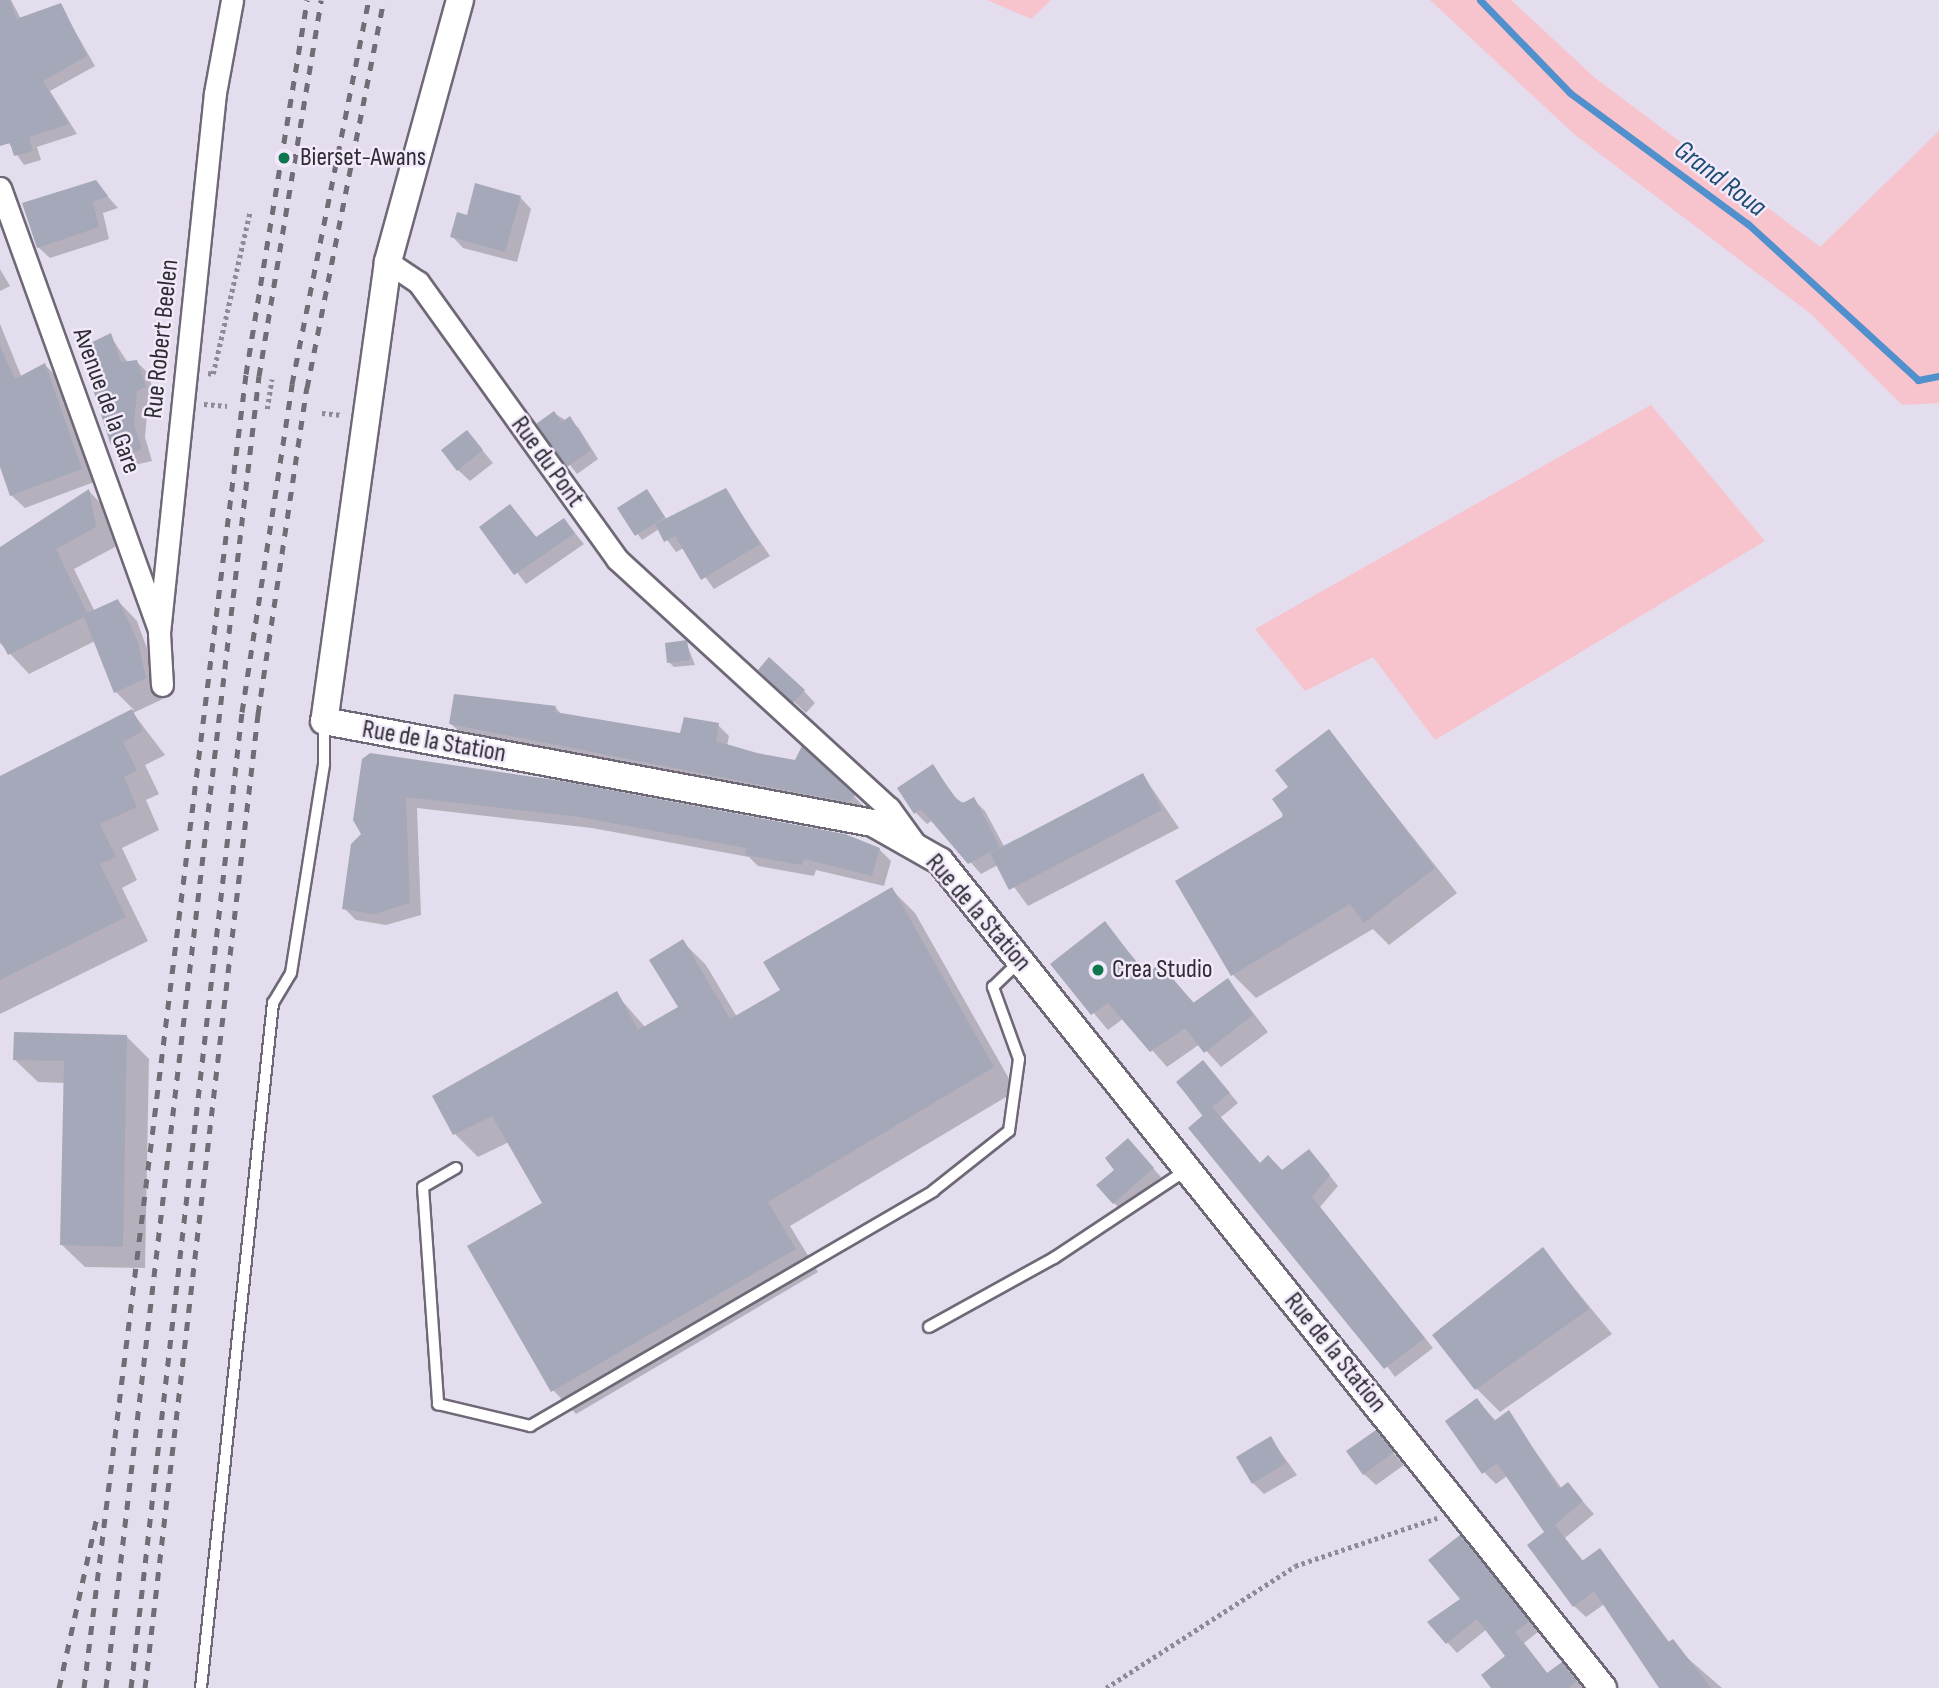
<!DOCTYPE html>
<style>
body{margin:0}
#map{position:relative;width:1939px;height:1688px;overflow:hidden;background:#e4dded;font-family:"Sofia Sans Condensed",sans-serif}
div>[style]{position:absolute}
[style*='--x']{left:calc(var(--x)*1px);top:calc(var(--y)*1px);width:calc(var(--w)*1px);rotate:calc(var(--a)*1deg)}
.green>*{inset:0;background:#f7c3cc}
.shadow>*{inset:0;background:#0003}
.stream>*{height:7px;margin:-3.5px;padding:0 3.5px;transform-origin:3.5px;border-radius:3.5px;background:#4f90cd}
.building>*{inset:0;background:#a5a8b8}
.path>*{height:4.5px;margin-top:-2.25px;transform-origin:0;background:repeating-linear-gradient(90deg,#8f8a96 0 3.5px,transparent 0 7px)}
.roads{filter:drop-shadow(2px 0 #6f6876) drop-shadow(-2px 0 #6f6876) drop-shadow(0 2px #6f6876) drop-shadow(0 -2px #6f6876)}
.service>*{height:10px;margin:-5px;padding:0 5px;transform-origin:5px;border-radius:5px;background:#fff}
.minor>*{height:21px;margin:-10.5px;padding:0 10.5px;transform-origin:10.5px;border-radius:10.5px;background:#fff}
.tertiary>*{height:26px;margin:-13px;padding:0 13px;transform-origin:13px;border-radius:13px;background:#fff}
.rail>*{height:5px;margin-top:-2.5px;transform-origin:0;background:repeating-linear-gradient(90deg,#716c76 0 9px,transparent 0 18px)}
.dots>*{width:19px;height:19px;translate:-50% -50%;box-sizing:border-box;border:4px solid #f2eafa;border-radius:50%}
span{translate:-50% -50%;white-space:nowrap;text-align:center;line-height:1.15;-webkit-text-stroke:5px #f2eafa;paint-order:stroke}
.poi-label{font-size:26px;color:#2f2c32}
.left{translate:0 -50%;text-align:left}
.street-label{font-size:26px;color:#2f2c32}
.water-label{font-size:28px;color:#1c4b74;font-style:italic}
</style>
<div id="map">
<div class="green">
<div style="clip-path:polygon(987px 0,1051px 0,1031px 19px)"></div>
<div style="clip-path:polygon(1430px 0,1511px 0,1595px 78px,1820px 247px,1939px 131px,1939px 403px,1902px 405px,1811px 314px,1575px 135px)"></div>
<div style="clip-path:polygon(1651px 405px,1765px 541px,1435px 740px,1373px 657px,1305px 691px,1255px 629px)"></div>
</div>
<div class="shadow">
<div style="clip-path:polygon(0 0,11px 0,21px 19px,60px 5px,95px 66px,50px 91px,77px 134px,37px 147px,41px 160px,24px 165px,6px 139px,0 141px)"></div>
<div style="clip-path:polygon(95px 182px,118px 208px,103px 213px,109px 239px,50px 258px,38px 247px)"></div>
<div style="clip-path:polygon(520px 197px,531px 209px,517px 262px,463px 248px,452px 236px,468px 217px)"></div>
<div style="clip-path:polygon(0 269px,10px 286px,0 291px)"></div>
<div style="clip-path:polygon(0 324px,22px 378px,45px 365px,58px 378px,94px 482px,25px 508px,11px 495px,0 464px)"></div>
<div style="clip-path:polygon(110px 335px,128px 363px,136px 361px,148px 373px,156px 399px,148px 403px,145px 437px,152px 461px,130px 466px,118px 454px,82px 349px)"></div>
<div style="clip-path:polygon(553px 413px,578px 427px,598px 459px,577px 474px,538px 424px)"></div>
<div style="clip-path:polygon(467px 432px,493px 463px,470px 481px,458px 470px)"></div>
<div style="clip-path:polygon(725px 490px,770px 556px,714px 589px,684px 548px,676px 552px,659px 529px,642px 540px,619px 508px,647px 491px,667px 520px)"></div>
<div style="clip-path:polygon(89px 491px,108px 511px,115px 547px,74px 569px,95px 612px,118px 601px,137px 621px,165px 698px,133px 713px,165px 755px,145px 765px,159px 794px,146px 800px,159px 830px,122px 848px,137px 880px,122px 888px,148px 941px,0 1014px,0 777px,134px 710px,116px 692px,95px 641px,29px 674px,0 643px,0 549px)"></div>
<div style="clip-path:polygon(510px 506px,537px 538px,564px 520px,584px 544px,526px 584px,482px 527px)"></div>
<div style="clip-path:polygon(686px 642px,695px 665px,674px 667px,669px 662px)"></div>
<div style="clip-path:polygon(771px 681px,804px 691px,815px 703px,806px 713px)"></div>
<div style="clip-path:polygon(556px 708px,562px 715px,681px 735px,718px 725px,729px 736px,727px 746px,854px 796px,864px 807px,859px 812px,462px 734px,451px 724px)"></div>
<div style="clip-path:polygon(1329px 731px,1457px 893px,1389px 945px,1373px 929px,1256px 998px,1233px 975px,1291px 787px)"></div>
<div style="clip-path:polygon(363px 760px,879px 849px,891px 861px,884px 886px,816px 870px,814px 876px,758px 866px,749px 857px,592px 828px,417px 808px,421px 915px,386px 925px,356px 920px,344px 908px,364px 835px)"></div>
<div style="clip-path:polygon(932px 766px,960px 803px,974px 800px,985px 811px,1005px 848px,1143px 775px,1179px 828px,1028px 906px,998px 865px,981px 874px,933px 820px,927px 824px,916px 813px)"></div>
<div style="clip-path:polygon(891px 889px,915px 913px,1016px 1091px,790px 1226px,818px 1272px,576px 1414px,553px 1390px,545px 1203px,509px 1142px,478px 1157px,455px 1134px,616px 994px,646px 1028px,681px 1007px,683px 942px,706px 965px,737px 1017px,782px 991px)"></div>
<div style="clip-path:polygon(1105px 924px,1148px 975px,1160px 965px,1195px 1004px,1228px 980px,1268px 1032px,1221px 1067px,1200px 1044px,1167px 1067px,1124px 1018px,1108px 1030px,1052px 964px)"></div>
<div style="clip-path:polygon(126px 1036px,149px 1059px,145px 1268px,85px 1267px,62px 1245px,66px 1083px,38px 1082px,15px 1060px)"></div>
<div style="clip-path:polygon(1212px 1072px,1238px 1103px,1220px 1118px,1260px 1165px,1282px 1172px,1318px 1161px,1338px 1186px,1320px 1207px,1433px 1348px,1395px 1377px,1178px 1083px)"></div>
<div style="clip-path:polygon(1136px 1149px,1161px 1177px,1122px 1211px,1114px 1203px,1117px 1170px)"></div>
<div style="clip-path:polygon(1543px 1250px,1612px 1334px,1500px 1412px,1476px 1388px)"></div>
<div style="clip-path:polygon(1477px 1400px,1496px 1421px,1508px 1413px,1562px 1489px,1568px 1485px,1594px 1514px,1565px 1538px,1584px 1562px,1600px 1550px,1670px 1643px,1722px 1688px,1662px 1688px,1606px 1603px,1586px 1617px,1574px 1606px,1546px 1533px,1507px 1476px,1496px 1484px,1484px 1472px)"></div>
<div style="clip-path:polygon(1376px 1433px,1404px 1465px,1376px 1485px,1364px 1474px)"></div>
<div style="clip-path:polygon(1271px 1439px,1297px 1475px,1264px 1494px,1253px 1483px)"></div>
<div style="clip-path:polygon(1470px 1547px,1538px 1632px,1524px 1643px,1548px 1674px,1562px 1664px,1583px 1688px,1495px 1688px,1507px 1657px,1487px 1629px,1457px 1653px,1430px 1623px,1462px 1599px)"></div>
</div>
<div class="stream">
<div style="--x:1480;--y:0;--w:129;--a:45.9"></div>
<div style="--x:1570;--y:93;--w:221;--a:36.4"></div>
<div style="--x:1748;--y:224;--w:231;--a:42.5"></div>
<div style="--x:1918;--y:380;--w:21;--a:-11"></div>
</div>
<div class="building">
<div style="clip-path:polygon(0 0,10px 0,16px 19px,61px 3px,87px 56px,43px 81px,69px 124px,29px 137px,33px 151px,14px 156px,10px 143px,0 146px)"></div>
<div style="clip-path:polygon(96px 180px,108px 196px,93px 202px,99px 227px,37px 248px,22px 203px)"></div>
<div style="clip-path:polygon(475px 183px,521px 196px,505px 252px,450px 237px,457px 212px,467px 215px)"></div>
<div style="clip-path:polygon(111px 333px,121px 362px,137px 360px,146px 387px,137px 391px,134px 424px,142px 449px,124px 456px,110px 443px,80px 348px)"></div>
<div style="clip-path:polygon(0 346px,15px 379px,45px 363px,82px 469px,10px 496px,0 467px)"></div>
<div style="clip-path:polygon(554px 411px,562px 422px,570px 416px,591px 450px,567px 467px,536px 424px)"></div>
<div style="clip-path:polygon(467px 430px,483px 450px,457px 471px,441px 450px)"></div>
<div style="clip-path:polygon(726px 488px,760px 544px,701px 580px,675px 536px,664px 542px,655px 524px)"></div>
<div style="clip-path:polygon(89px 489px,96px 527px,56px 549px,87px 613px,118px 599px,138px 642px,146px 678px,114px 693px,84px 617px,8px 655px,0 640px,0 547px)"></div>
<div style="clip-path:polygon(647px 489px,665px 517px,635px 536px,617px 508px)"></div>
<div style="clip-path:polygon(510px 504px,536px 537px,564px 518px,575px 533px,514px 575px,479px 527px)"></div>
<div style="clip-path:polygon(687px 640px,690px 660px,667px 663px,665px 643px)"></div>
<div style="clip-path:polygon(769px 657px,805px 690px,793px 703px,758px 670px)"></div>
<div style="clip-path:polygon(454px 694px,556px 706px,555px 712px,680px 733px,684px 717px,719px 723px,716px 741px,757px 753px,795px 760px,802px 746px,855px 795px,848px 802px,449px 724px)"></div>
<div style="clip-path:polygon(132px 709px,143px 731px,123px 742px,137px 770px,124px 777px,137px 807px,100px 824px,116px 857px,100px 864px,126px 917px,0 980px,0 776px)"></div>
<div style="clip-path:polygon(1329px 729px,1435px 868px,1364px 923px,1350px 904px,1231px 976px,1175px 881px,1284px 816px,1272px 799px,1288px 787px,1275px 770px)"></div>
<div style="clip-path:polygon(370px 753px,562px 781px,845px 834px,880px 848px,872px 876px,804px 859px,802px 865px,745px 855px,746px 848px,579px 817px,406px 797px,410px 903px,374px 914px,342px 909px,351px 844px,361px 834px,353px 820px,362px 759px)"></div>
<div style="clip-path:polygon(933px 764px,954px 797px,963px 803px,974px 797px,1000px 847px,968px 864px,921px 809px,914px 814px,897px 788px)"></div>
<div style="clip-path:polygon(1143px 773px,1162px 810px,1009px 890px,990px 853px)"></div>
<div style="clip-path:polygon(892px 887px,994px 1067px,768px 1202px,796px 1249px,551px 1392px,467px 1246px,542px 1203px,492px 1116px,453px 1135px,432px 1096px,617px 991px,638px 1030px,678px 1007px,649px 960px,683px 939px,730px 1019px,780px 990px,763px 962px)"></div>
<div style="clip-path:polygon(1105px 921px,1146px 975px,1160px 963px,1193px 1003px,1228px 978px,1253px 1015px,1204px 1053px,1185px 1028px,1150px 1052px,1108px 1003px,1091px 1015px,1050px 964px)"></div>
<div style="clip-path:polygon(14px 1032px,127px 1035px,123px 1247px,60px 1245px,64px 1061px,13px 1060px)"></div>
<div style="clip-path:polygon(1203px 1060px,1230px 1093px,1212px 1107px,1260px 1163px,1268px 1155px,1282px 1170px,1309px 1149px,1330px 1175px,1312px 1197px,1425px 1338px,1384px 1369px,1188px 1128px,1209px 1110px,1203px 1115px,1176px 1082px)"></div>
<div style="clip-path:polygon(1128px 1138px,1154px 1168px,1113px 1204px,1096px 1185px,1114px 1170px,1105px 1158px)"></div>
<div style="clip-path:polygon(1543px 1247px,1589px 1309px,1475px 1390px,1432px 1335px)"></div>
<div style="clip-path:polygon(1477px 1398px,1494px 1421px,1509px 1410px,1559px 1489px,1568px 1482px,1583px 1501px,1555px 1525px,1582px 1561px,1600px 1548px,1668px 1642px,1673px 1639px,1711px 1688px,1659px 1688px,1594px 1591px,1573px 1607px,1527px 1545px,1544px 1532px,1497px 1463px,1482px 1474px,1445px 1421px)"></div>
<div style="clip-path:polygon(1376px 1430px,1394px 1452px,1363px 1475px,1346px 1451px)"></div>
<div style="clip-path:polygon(1271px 1436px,1286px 1463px,1252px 1484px,1236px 1457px)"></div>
<div style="clip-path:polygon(1460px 1535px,1530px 1621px,1515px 1632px,1547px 1673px,1562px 1662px,1577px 1681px,1568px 1688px,1491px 1688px,1481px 1675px,1505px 1656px,1477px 1619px,1446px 1644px,1427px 1622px,1460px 1599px,1428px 1560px)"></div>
</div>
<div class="path">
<div style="--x:208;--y:373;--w:5;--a:11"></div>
<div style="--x:213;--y:374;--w:167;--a:-77.2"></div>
<div style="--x:204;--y:404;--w:23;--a:5"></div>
<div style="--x:267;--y:409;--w:30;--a:-81"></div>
<div style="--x:322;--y:413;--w:20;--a:6"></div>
<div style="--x:1106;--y:1688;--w:225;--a:-32.8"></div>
<div style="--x:1295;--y:1566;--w:150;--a:-18.7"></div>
</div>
<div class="roads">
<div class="service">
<div style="--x:456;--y:1168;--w:38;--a:150"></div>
<div style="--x:423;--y:1187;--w:218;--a:86"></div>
<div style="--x:438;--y:1404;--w:95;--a:13.4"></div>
<div style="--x:530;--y:1426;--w:467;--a:-30.2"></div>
<div style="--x:933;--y:1191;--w:97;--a:-38.3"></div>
<div style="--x:1009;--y:1131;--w:73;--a:-82.1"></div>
<div style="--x:1019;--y:1059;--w:77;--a:-109.9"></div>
<div style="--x:993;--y:987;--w:37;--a:-44"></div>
<div style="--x:929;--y:1327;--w:143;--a:-28.9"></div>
<div style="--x:1054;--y:1258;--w:161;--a:-33.6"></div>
<div style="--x:201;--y:1688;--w:689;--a:-84"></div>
<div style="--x:273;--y:1003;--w:35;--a:-59"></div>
<div style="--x:291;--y:973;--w:212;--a:-81"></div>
<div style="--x:324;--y:764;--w:43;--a:-90"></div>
</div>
<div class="minor">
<div style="--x:0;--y:188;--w:468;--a:70.2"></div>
<div style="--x:388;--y:262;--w:36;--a:34"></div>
<div style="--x:418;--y:282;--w:341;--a:54.3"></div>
<div style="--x:617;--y:559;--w:369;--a:42.5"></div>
<div style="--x:889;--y:808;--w:41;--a:54"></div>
<div style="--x:162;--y:685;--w:52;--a:-93.3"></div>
<div style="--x:159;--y:633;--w:543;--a:-84.08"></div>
<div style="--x:215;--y:93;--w:95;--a:-79.6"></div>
</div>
<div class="tertiary">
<div style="--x:460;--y:0;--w:272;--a:105.4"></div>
<div style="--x:388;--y:262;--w:463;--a:97.9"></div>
<div style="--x:324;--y:721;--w:558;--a:10.53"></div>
<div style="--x:873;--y:823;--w:77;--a:29.6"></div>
<div style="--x:940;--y:861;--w:1060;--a:51.28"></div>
</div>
</div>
<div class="rail">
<div style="--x:59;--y:1688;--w:175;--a:-77.5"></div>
<div style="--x:84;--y:1688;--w:1324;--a:-82.97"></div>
<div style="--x:246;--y:374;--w:379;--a:-80.7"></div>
<div style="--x:106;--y:1688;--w:1321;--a:-83.35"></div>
<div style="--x:259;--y:376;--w:381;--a:-80.6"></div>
<div style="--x:131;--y:1688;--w:982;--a:-83.51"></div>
<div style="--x:242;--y:712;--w:332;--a:-81.3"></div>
<div style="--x:292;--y:384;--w:392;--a:-78.7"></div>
<div style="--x:145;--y:1688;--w:981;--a:-83.38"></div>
<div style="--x:258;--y:714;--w:330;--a:-81.5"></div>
<div style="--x:307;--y:388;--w:396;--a:-78.8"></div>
</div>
<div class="dots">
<div style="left:284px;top:158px;background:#0f764e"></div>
<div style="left:1098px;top:970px;background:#0f764e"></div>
</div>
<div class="poi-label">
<span class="left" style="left:300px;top:158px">Bierset-Awans</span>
<span class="left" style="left:1112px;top:970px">Crea Studio</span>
</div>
<div class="street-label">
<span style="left:162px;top:339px;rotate:-84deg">Rue Robert Beelen</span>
<span style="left:106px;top:401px;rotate:70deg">Avenue de la Gare</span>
<span style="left:547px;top:462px;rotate:54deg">Rue du Pont</span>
<span style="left:434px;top:742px;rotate:10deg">Rue de la Station</span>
<span style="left:978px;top:913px;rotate:49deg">Rue de la Station</span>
<span style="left:1335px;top:1353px;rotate:51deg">Rue de la Station</span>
</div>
<div class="water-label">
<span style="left:1720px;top:179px;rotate:37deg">Grand Roua</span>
</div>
</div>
